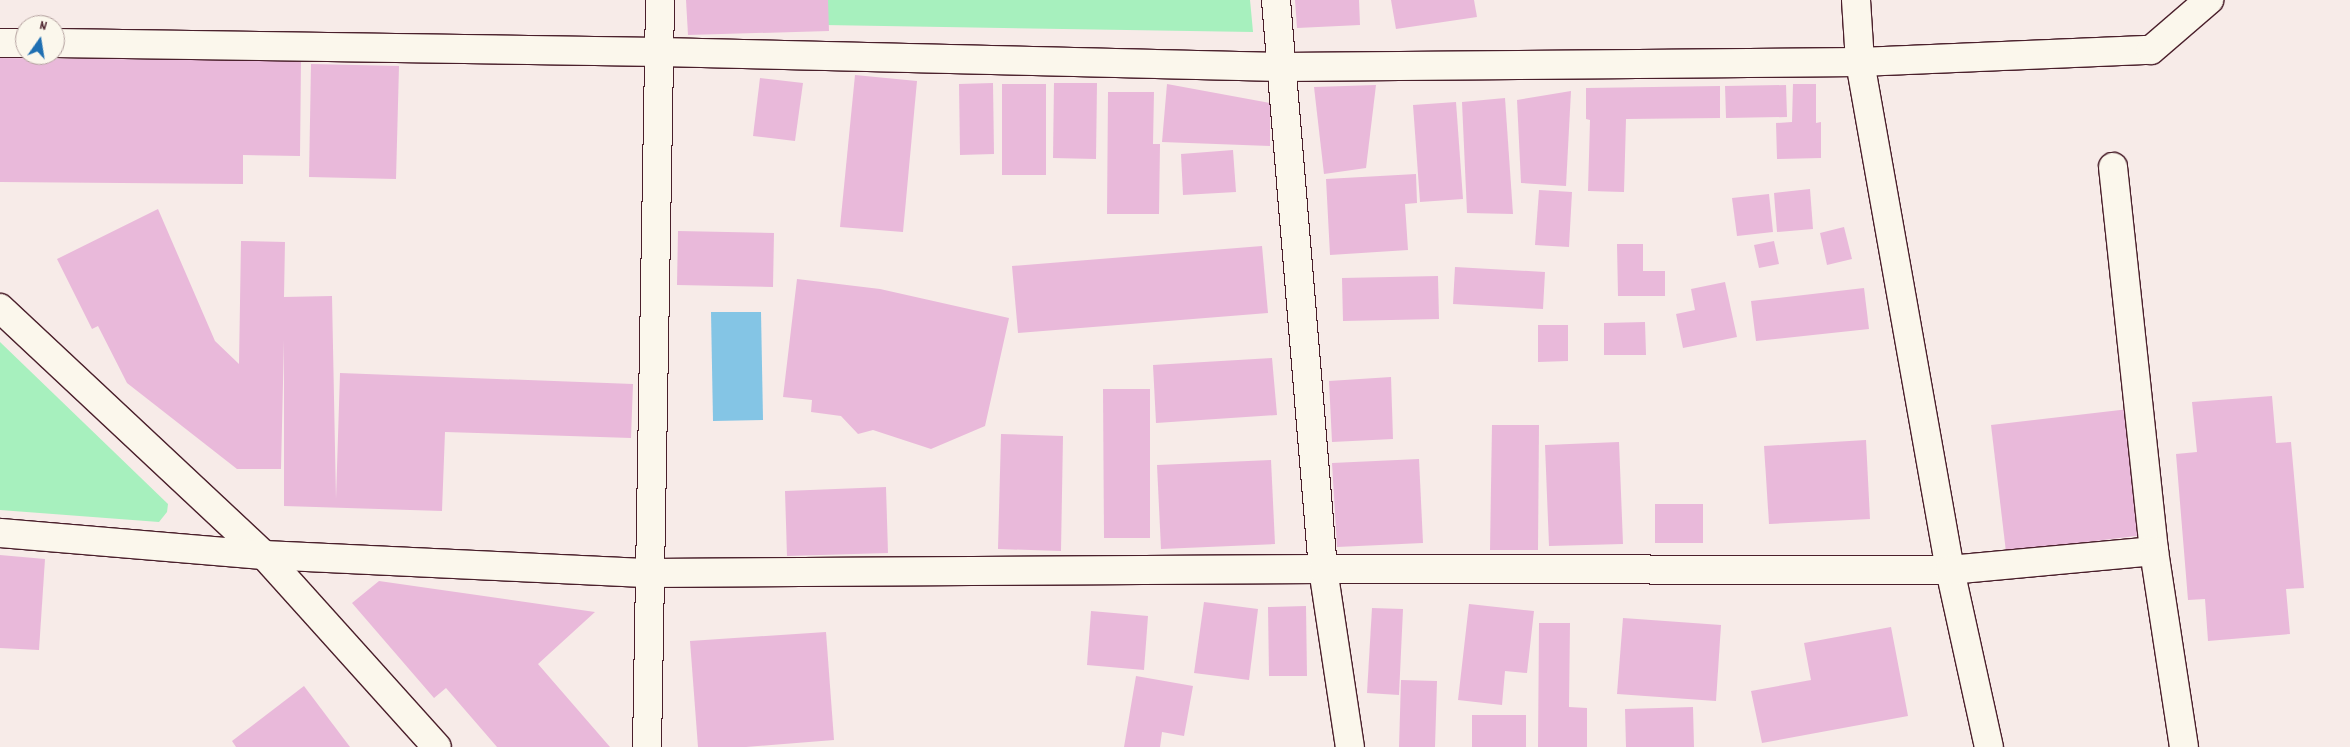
<!DOCTYPE html>
<style>
body{margin:0}
#map{position:relative;width:2350px;height:747px;overflow:hidden;background:#f7ebe8;font-family:Dekko,sans-serif}
div>[style]{position:absolute}
[style*='--x']{left:calc(var(--x)*1px);top:calc(var(--y)*1px);width:calc(var(--w)*1px);rotate:calc(var(--a)*1deg)}
.green>*{inset:0;background:#a7f0be}
.water>*{inset:0;background:#84c5e5}
.building>*{inset:0;background:#e9b9da}
.roads{filter:drop-shadow(1px 0 #4a1f2b) drop-shadow(-1px 0 #4a1f2b) drop-shadow(0 1px #4a1f2b) drop-shadow(0 -1px #4a1f2b)}
.minor>*{height:28px;margin:-14px;padding:0 14px;transform-origin:14px;border-radius:14px;background:#fbf7ec}
span{translate:-50% -50%;white-space:nowrap;text-align:center;line-height:1.15;-webkit-text-stroke:4px #fbf7ec;paint-order:stroke}
.north{position:absolute;left:15px;top:15px;width:50px;height:50px;box-sizing:border-box;background:#fbf7ec;border:1px solid #b4a19f;border-radius:50%;rotate:13deg;font-size:14px;font-weight:700;line-height:20px;text-align:center;color:#4a1f2b}
.north::after{content:'';display:block;margin:auto;width:18px;height:22px;background:#1f6fb2;clip-path:polygon(50% 0,100% 100%,50% 72%,0 100%)}
</style>
<div id="map">
<div class="green">
<div style="clip-path:polygon(823px 0,1250px 0,1253px 32px,824px 25px)"></div>
<div style="clip-path:polygon(0 342px,168px 504px,167px 512px,159px 522px,0 510px)"></div>
</div>
<div class="water">
<div style="clip-path:polygon(711px 312px,761px 312px,763px 420px,713px 421px)"></div>
</div>
<div class="building">
<div style="clip-path:polygon(686px 0,828px 0,829px 31px,688px 35px)"></div>
<div style="clip-path:polygon(1295px 0,1359px 0,1360px 25px,1297px 28px)"></div>
<div style="clip-path:polygon(1391px 0,1474px 0,1477px 17px,1396px 29px)"></div>
<div style="clip-path:polygon(0 58px,301px 61px,300px 156px,243px 155px,243px 184px,0 182px)"></div>
<div style="clip-path:polygon(311px 64px,399px 66px,396px 179px,309px 177px)"></div>
<div style="clip-path:polygon(855px 75px,917px 81px,903px 232px,840px 227px)"></div>
<div style="clip-path:polygon(760px 78px,803px 83px,795px 141px,753px 136px)"></div>
<div style="clip-path:polygon(993px 83px,994px 154px,960px 155px,959px 84px)"></div>
<div style="clip-path:polygon(1054px 83px,1097px 83px,1096px 159px,1053px 158px)"></div>
<div style="clip-path:polygon(1002px 84px,1046px 84px,1046px 175px,1002px 175px)"></div>
<div style="clip-path:polygon(1167px 84px,1270px 103px,1270px 146px,1162px 142px)"></div>
<div style="clip-path:polygon(1793px 84px,1816px 84px,1816px 123px,1821px 122px,1821px 158px,1777px 159px,1776px 123px,1792px 122px)"></div>
<div style="clip-path:polygon(1376px 85px,1366px 168px,1324px 174px,1314px 87px)"></div>
<div style="clip-path:polygon(1786px 85px,1787px 117px,1726px 118px,1725px 86px)"></div>
<div style="clip-path:polygon(1720px 86px,1720px 118px,1626px 119px,1624px 192px,1588px 191px,1590px 120px,1586px 119px,1586px 88px)"></div>
<div style="clip-path:polygon(1571px 91px,1566px 186px,1521px 183px,1517px 100px)"></div>
<div style="clip-path:polygon(1108px 92px,1154px 92px,1153px 144px,1160px 144px,1159px 214px,1107px 214px)"></div>
<div style="clip-path:polygon(1505px 98px,1513px 214px,1467px 213px,1462px 102px)"></div>
<div style="clip-path:polygon(1456px 102px,1463px 199px,1420px 202px,1413px 105px)"></div>
<div style="clip-path:polygon(1233px 150px,1236px 192px,1183px 195px,1181px 154px)"></div>
<div style="clip-path:polygon(1416px 174px,1417px 203px,1405px 204px,1408px 250px,1330px 255px,1326px 179px)"></div>
<div style="clip-path:polygon(1810px 189px,1813px 229px,1777px 232px,1774px 193px)"></div>
<div style="clip-path:polygon(1539px 190px,1572px 192px,1569px 247px,1535px 245px)"></div>
<div style="clip-path:polygon(1769px 194px,1773px 232px,1737px 236px,1732px 198px)"></div>
<div style="clip-path:polygon(158px 209px,215px 341px,239px 364px,241px 241px,285px 242px,284px 297px,332px 296px,336px 499px,340px 373px,633px 384px,631px 438px,445px 432px,442px 511px,284px 506px,284px 340px,281px 469px,237px 469px,127px 383px,98px 326px,92px 329px,57px 259px)"></div>
<div style="clip-path:polygon(1844px 227px,1852px 259px,1827px 265px,1820px 233px)"></div>
<div style="clip-path:polygon(678px 231px,774px 233px,773px 287px,677px 285px)"></div>
<div style="clip-path:polygon(1774px 241px,1779px 264px,1759px 268px,1754px 245px)"></div>
<div style="clip-path:polygon(1617px 244px,1643px 244px,1643px 271px,1665px 271px,1665px 296px,1618px 296px)"></div>
<div style="clip-path:polygon(1262px 246px,1268px 313px,1018px 333px,1012px 266px)"></div>
<div style="clip-path:polygon(1455px 267px,1545px 272px,1543px 309px,1453px 304px)"></div>
<div style="clip-path:polygon(1438px 276px,1439px 319px,1343px 321px,1342px 278px)"></div>
<div style="clip-path:polygon(797px 279px,880px 289px,1009px 318px,985px 426px,931px 449px,873px 430px,858px 434px,841px 416px,811px 412px,812px 400px,783px 397px)"></div>
<div style="clip-path:polygon(1725px 282px,1737px 337px,1683px 348px,1676px 314px,1695px 310px,1691px 289px)"></div>
<div style="clip-path:polygon(1864px 288px,1869px 329px,1756px 341px,1751px 301px)"></div>
<div style="clip-path:polygon(1645px 322px,1646px 355px,1604px 355px,1604px 323px)"></div>
<div style="clip-path:polygon(1538px 325px,1568px 325px,1568px 361px,1538px 362px)"></div>
<div style="clip-path:polygon(1272px 358px,1277px 415px,1156px 423px,1153px 365px)"></div>
<div style="clip-path:polygon(1391px 377px,1393px 439px,1332px 442px,1329px 381px)"></div>
<div style="clip-path:polygon(1103px 389px,1150px 389px,1150px 538px,1104px 538px)"></div>
<div style="clip-path:polygon(2272px 396px,2276px 443px,2291px 442px,2304px 588px,2286px 589px,2290px 634px,2208px 641px,2205px 599px,2188px 600px,2176px 454px,2197px 452px,2192px 402px)"></div>
<div style="clip-path:polygon(2129px 409px,2144px 535px,2006px 552px,1991px 425px)"></div>
<div style="clip-path:polygon(1492px 425px,1539px 425px,1538px 550px,1490px 550px)"></div>
<div style="clip-path:polygon(1001px 434px,1063px 436px,1061px 551px,998px 549px)"></div>
<div style="clip-path:polygon(1866px 440px,1870px 519px,1769px 524px,1764px 446px)"></div>
<div style="clip-path:polygon(1619px 442px,1623px 544px,1549px 546px,1545px 445px)"></div>
<div style="clip-path:polygon(1419px 459px,1423px 543px,1337px 547px,1332px 463px)"></div>
<div style="clip-path:polygon(1271px 460px,1275px 544px,1161px 549px,1157px 465px)"></div>
<div style="clip-path:polygon(886px 487px,888px 553px,787px 556px,785px 491px)"></div>
<div style="clip-path:polygon(1655px 504px,1703px 504px,1703px 543px,1655px 543px)"></div>
<div style="clip-path:polygon(0 555px,45px 559px,39px 650px,0 648px)"></div>
<div style="clip-path:polygon(379px 581px,595px 612px,538px 664px,610px 747px,497px 747px,446px 688px,434px 698px,352px 603px)"></div>
<div style="clip-path:polygon(1204px 602px,1258px 609px,1249px 680px,1194px 673px)"></div>
<div style="clip-path:polygon(1469px 604px,1534px 611px,1527px 673px,1505px 671px,1502px 705px,1458px 700px)"></div>
<div style="clip-path:polygon(1306px 606px,1307px 676px,1269px 676px,1268px 607px)"></div>
<div style="clip-path:polygon(1372px 608px,1403px 609px,1399px 695px,1367px 693px)"></div>
<div style="clip-path:polygon(1091px 611px,1148px 616px,1144px 670px,1087px 665px)"></div>
<div style="clip-path:polygon(1623px 618px,1721px 625px,1716px 701px,1617px 694px)"></div>
<div style="clip-path:polygon(1539px 623px,1570px 623px,1569px 707px,1587px 708px,1587px 747px,1538px 747px)"></div>
<div style="clip-path:polygon(1891px 627px,1908px 716px,1762px 743px,1751px 691px,1811px 680px,1804px 643px)"></div>
<div style="clip-path:polygon(826px 632px,834px 740px,746px 747px,698px 747px,690px 641px)"></div>
<div style="clip-path:polygon(1136px 676px,1193px 686px,1184px 736px,1162px 732px,1160px 747px,1124px 747px)"></div>
<div style="clip-path:polygon(1401px 680px,1437px 681px,1435px 747px,1399px 747px)"></div>
<div style="clip-path:polygon(304px 686px,350px 747px,236px 747px,232px 741px)"></div>
<div style="clip-path:polygon(1693px 707px,1694px 747px,1626px 747px,1625px 709px)"></div>
<div style="clip-path:polygon(1472px 715px,1526px 715px,1526px 747px,1472px 747px)"></div>
</div>
<div class="roads">
<div class="minor">
<div style="--x:1276;--y:0;--w:571;--a:85.28"></div>
<div style="--x:1323;--y:569;--w:180;--a:81.4"></div>
<div style="--x:1856;--y:0;--w:62;--a:86.3"></div>
<div style="--x:1860;--y:62;--w:516;--a:79.95"></div>
<div style="--x:1950;--y:570;--w:181;--a:77.6"></div>
<div style="--x:0;--y:43;--w:25;--a:0"></div>
<div style="--x:55;--y:43;--w:605;--a:0.85"></div>
<div style="--x:660;--y:52;--w:621;--a:1.38"></div>
<div style="--x:1281;--y:67;--w:579;--a:-0.49"></div>
<div style="--x:1860;--y:62;--w:291;--a:-2.4"></div>
<div style="--x:2151;--y:50;--w:77;--a:-40.8"></div>
<div style="--x:2113;--y:167;--w:386;--a:83.9"></div>
<div style="--x:0;--y:308;--w:362;--a:43.1"></div>
<div style="--x:264;--y:555;--w:258;--a:48"></div>
<div style="--x:0;--y:533;--w:265;--a:4.8"></div>
<div style="--x:264;--y:555;--w:386;--a:2.7"></div>
<div style="--x:650;--y:573;--w:673;--a:-0.34"></div>
<div style="--x:1323;--y:569;--w:627;--a:0.09"></div>
<div style="--x:1950;--y:570;--w:205;--a:-5.3"></div>
<div style="--x:2154;--y:551;--w:198;--a:81.3"></div>
<div style="--x:647;--y:747;--w:747;--a:-89"></div>
</div>
</div>
<div class="north">N</div>
</div>
